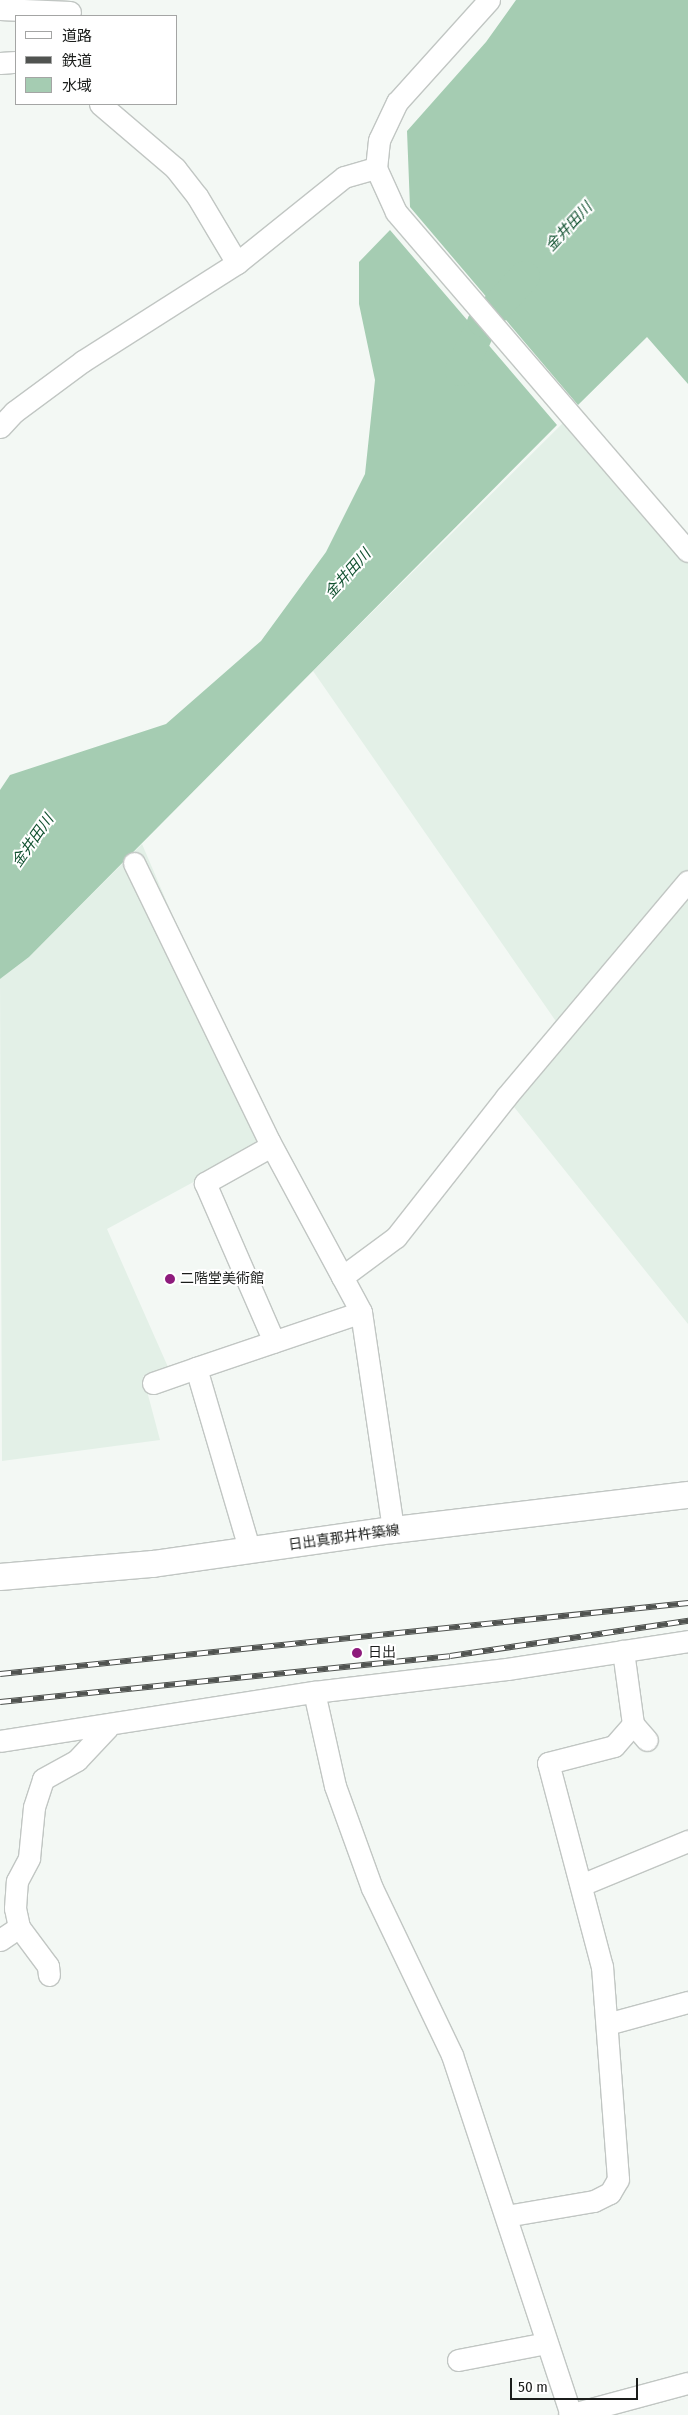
<!DOCTYPE html>
<meta charset="utf-8">
<style>
body{margin:0}
#map{position:relative;width:688px;height:2415px;overflow:hidden;background:#f3f8f4;font-family:"Fira Sans Condensed","Noto Sans JP",sans-serif}
div>[style]{position:absolute}
[style*='--x']{left:calc(var(--x)*1px);top:calc(var(--y)*1px);width:calc(var(--w)*1px);rotate:calc(var(--a)*1deg)}
.built>*{inset:0;background:#e3f0e7}
.water>*{inset:0;background:#a5ccb2}
.river>*{height:31px;margin:-15.5px;padding:0 15.5px;transform-origin:15.5px;border-radius:15.5px;background:#a5ccb2}
.roads{filter:drop-shadow(1px 0 #c1c6c3) drop-shadow(-1px 0 #c1c6c3) drop-shadow(0 1px #c1c6c3) drop-shadow(0 -1px #c1c6c3)}
.minor>*{height:21px;margin:-10.5px;padding:0 10.5px;transform-origin:10.5px;border-radius:10.5px;background:#fff}
.major>*{height:26px;margin:-13px;padding:0 13px;transform-origin:13px;border-radius:13px;background:#fff}
.rail>*{height:5.5px;margin-top:-2.75px;transform-origin:0;background:repeating-linear-gradient(90deg,#fff 0 11px,#505350 0 22px);box-sizing:border-box;border-block:1px solid #505350}
.dots>*{width:14px;height:14px;translate:-50% -50%;box-sizing:border-box;border:2px solid #fff;border-radius:50%}
span{translate:-50% -50%;white-space:nowrap;text-align:center;line-height:1.15;-webkit-text-stroke:4px #fff;paint-order:stroke}
.poi-label{font-size:14px;color:#1b1d1b}
.left{translate:0 -50%;text-align:left}
.street-label{font-size:14px;color:#1b1d1b}
.water-label{font-size:15px;color:#115130;font-style:italic}
.legend{position:absolute;left:15px;top:15px;width:162px;height:90px;box-sizing:border-box;background:#fff;border:1px solid #a4a5a4;margin:0;padding:6px 9px;list-style:none;font-size:15px;color:#1b1d1b}
.legend li{display:flex;align-items:center;gap:10px;height:25px}
.legend b{width:25px;border:1px solid #a4a5a4}
.scale{position:absolute;left:510px;top:2378px;width:128px;height:22px;box-sizing:border-box;border:2px solid #1b1d1b;border-top:0;padding-left:6px;font-size:15px;line-height:18px;white-space:nowrap;color:#1b1d1b;-webkit-text-stroke:4px #fff;paint-order:stroke}
</style>
<div id="map">
<div class="built">
<div style="clip-path:polygon(571px 415px,688px 551px,688px 1324px,506px 1097px,562px 1030px,313px 671px)"></div>
<div style="clip-path:polygon(142px 844px,269px 1141px,107px 1229px,168px 1367px,143px 1376px,160px 1440px,2px 1461px,0 979px,29px 957px)"></div>
</div>
<div class="water">
<div style="clip-path:polygon(516px 0,688px 0,688px 384px,647px 337px,578px 405px,410px 207px,407px 131px,486px 42px)"></div>
<div style="clip-path:polygon(390px 230px,557px 425px,29px 957px,0 979px,0 790px,10px 775px,166px 724px,261px 641px,326px 552px,365px 474px,375px 380px,359px 304px,359px 262px)"></div>
</div>
<div class="river">
<div style="--x:460;--y:370;--w:54;--a:-64.9"></div>
<div style="--x:483;--y:321;--w:61;--a:-47.7"></div>
</div>
<div class="roads">
<div class="minor">
<div style="--x:489;--y:0;--w:137;--a:132"></div>
<div style="--x:397;--y:102;--w:42;--a:115.3"></div>
<div style="--x:379;--y:140;--w:28;--a:96"></div>
<div style="--x:376;--y:168;--w:48;--a:65.6"></div>
<div style="--x:396;--y:212;--w:447;--a:49.3"></div>
<div style="--x:0;--y:9;--w:70;--a:2.5"></div>
<div style="--x:0;--y:63;--w:16;--a:-4"></div>
<div style="--x:100;--y:104;--w:99;--a:40.5"></div>
<div style="--x:175;--y:168;--w:36;--a:52"></div>
<div style="--x:197;--y:196;--w:78;--a:59.2"></div>
<div style="--x:0;--y:427;--w:21;--a:-47"></div>
<div style="--x:14;--y:412;--w:86;--a:-36.5"></div>
<div style="--x:83;--y:361;--w:183;--a:-32.5"></div>
<div style="--x:237;--y:263;--w:137;--a:-38.8"></div>
<div style="--x:344;--y:177;--w:33;--a:-16"></div>
<div style="--x:134;--y:863;--w:309;--a:64.1"></div>
<div style="--x:269;--y:1141;--w:194;--a:61.7"></div>
<div style="--x:361;--y:1312;--w:220;--a:81.6"></div>
<div style="--x:271;--y:1146;--w:76;--a:150.7"></div>
<div style="--x:205;--y:1183;--w:173;--a:66.5"></div>
<div style="--x:342;--y:1277;--w:67;--a:-36.5"></div>
<div style="--x:396;--y:1237;--w:178;--a:-51.8"></div>
<div style="--x:506;--y:1097;--w:282;--a:-49.9"></div>
<div style="--x:196;--y:1368;--w:174;--a:-18.7"></div>
<div style="--x:153;--y:1383;--w:46;--a:-19.2"></div>
<div style="--x:196;--y:1368;--w:191;--a:73.6"></div>
<div style="--x:314;--y:1692;--w:96;--a:77.4"></div>
<div style="--x:335;--y:1786;--w:109;--a:70.1"></div>
<div style="--x:372;--y:1888;--w:185;--a:64.4"></div>
<div style="--x:452;--y:2055;--w:379;--a:71.7"></div>
<div style="--x:633;--y:1724;--w:21;--a:49"></div>
<div style="--x:0;--y:1741;--w:318;--a:-8.9"></div>
<div style="--x:314;--y:1692;--w:194;--a:-6.8"></div>
<div style="--x:507;--y:1669;--w:183;--a:-8.8"></div>
<div style="--x:581;--y:1885;--w:116;--a:-22.4"></div>
<div style="--x:19;--y:1927;--w:49;--a:53.4"></div>
<div style="--x:48;--y:1966;--w:9;--a:84"></div>
<div style="--x:0;--y:1940;--w:23;--a:-34"></div>
<div style="--x:19;--y:1927;--w:19;--a:-102"></div>
<div style="--x:15;--y:1908;--w:27;--a:-86"></div>
<div style="--x:17;--y:1881;--w:26;--a:-62"></div>
<div style="--x:29;--y:1858;--w:51;--a:-84.4"></div>
<div style="--x:34;--y:1807;--w:29;--a:-72"></div>
<div style="--x:43;--y:1779;--w:39;--a:-29"></div>
<div style="--x:77;--y:1760;--w:45;--a:-46.8"></div>
<div style="--x:607;--y:2024;--w:84;--a:-15.2"></div>
<div style="--x:506;--y:2216;--w:89;--a:-9.7"></div>
<div style="--x:594;--y:2201;--w:18;--a:-27"></div>
<div style="--x:610;--y:2193;--w:16;--a:-60"></div>
<div style="--x:618;--y:2179;--w:213;--a:-94.3"></div>
<div style="--x:602;--y:1967;--w:211;--a:-104.8"></div>
<div style="--x:548;--y:1763;--w:68;--a:-14.4"></div>
<div style="--x:614;--y:1746;--w:29;--a:-49"></div>
<div style="--x:633;--y:1724;--w:74;--a:-97.8"></div>
<div style="--x:458;--y:2360;--w:90;--a:-10.9"></div>
<div style="--x:569;--y:2415;--w:123;--a:-15.1"></div>
</div>
<div class="major">
<div style="--x:0;--y:1577;--w:154;--a:-4.9"></div>
<div style="--x:153;--y:1564;--w:242;--a:-8.1"></div>
<div style="--x:393;--y:1530;--w:297;--a:-6.8"></div>
</div>
</div>
<div class="rail">
<div style="--x:0;--y:1674;--w:692;--a:-5.89"></div>
<div style="--x:0;--y:1702;--w:452;--a:-5.8"></div>
<div style="--x:450;--y:1656;--w:241;--a:-8.4"></div>
</div>
<div class="dots">
<div style="left:170px;top:1279px;background:#8e1b7c"></div>
<div style="left:357px;top:1653px;background:#8e1b7c"></div>
</div>
<div class="poi-label">
<span class="left" style="left:180px;top:1279px">二階堂美術館</span>
<span class="left" style="left:368px;top:1653px">日出</span>
</div>
<div class="street-label">
<span style="left:344px;top:1538px;rotate:-8deg">日出真那井杵築線</span>
</div>
<div class="water-label">
<span style="left:569px;top:227px;rotate:-47deg">金井田川</span>
<span style="left:348px;top:574px;rotate:-48deg">金井田川</span>
<span style="left:33px;top:841px;rotate:-55deg">金井田川</span>
</div>
<ul class="legend">
<li><b style="height:6px;background:#fff"></b>道路</li>
<li><b style="height:6px;background:#505350"></b>鉄道</li>
<li><b style="height:14px;background:#a5ccb2"></b>水域</li>
</ul>
<div class="scale">50 m</div>
</div>
